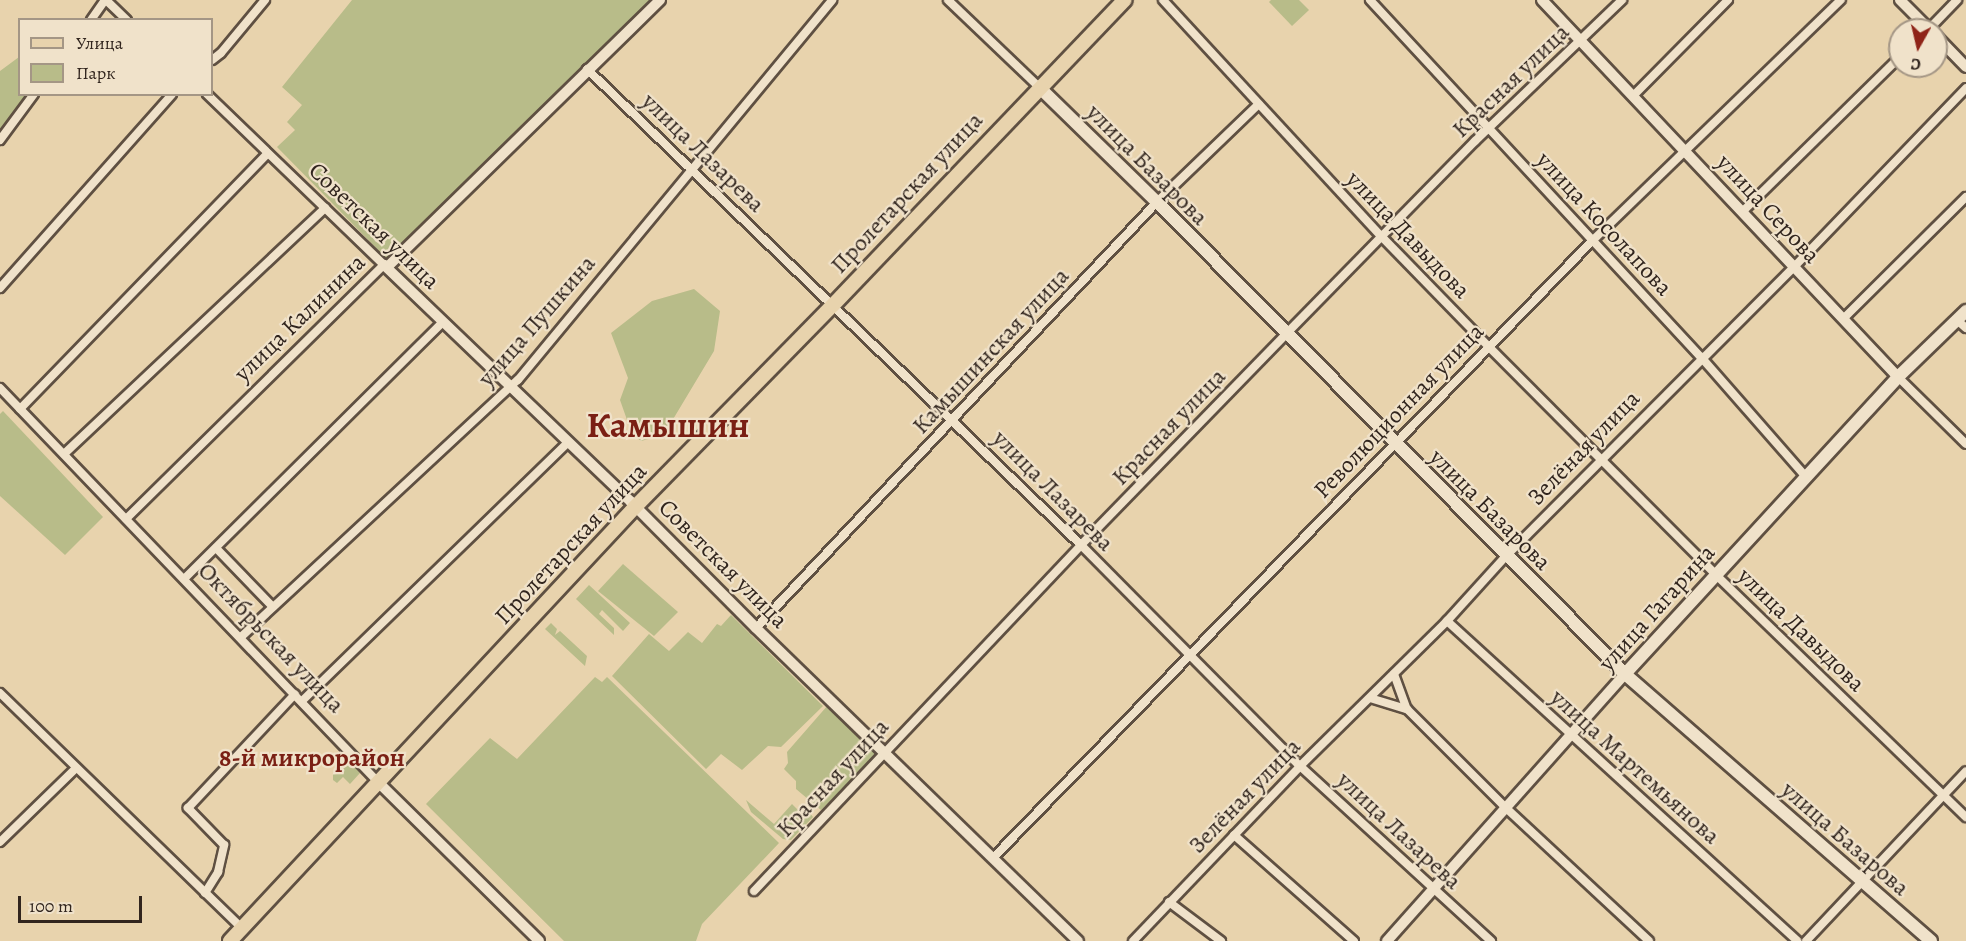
<!DOCTYPE html>
<meta charset="utf-8">
<style>
body{margin:0}
#map{position:relative;width:1966px;height:941px;overflow:hidden;background:#e8d3ad;font-family:Alegreya,serif}
div>[style]{position:absolute}
[style*='--x']{left:calc(var(--x)*1px);top:calc(var(--y)*1px);width:calc(var(--w)*1px);rotate:calc(var(--a)*1deg)}
.green>*{inset:0;background:#b8bc89}
.roads{filter:drop-shadow(2px 0 #5f5042) drop-shadow(-2px 0 #5f5042) drop-shadow(0 2px #5f5042) drop-shadow(0 -2px #5f5042)}
.minor>*{height:8px;margin:-4px;padding:0 4px;transform-origin:4px;border-radius:4px;background:#f0e2ca}
.tertiary>*{height:10px;margin:-5px;padding:0 5px;transform-origin:5px;border-radius:5px;background:#f0e2ca}
.secondary>*{height:12px;margin:-6px;padding:0 6px;transform-origin:6px;border-radius:6px;background:#f0e2ca}
.primary>*{height:14px;margin:-7px;padding:0 7px;transform-origin:7px;border-radius:7px;background:#e8d3ad}
span{translate:-50% -50%;white-space:nowrap;text-align:center;line-height:1.15;-webkit-text-stroke:4.5px #f0e2ca;paint-order:stroke}
.street-label{font-size:24px;color:#31251e}
.neighbourhood-label{font-size:26px;color:#7a1f14;font-weight:700}
.town-label{font-size:36px;color:#7a1f14;font-weight:700}
.legend{position:absolute;left:18px;top:18px;width:195px;height:78px;box-sizing:border-box;background:#f0e2ca;border:2px solid #a49685;margin:0;padding:8px 10px;list-style:none;font-size:18px;color:#31251e}
.legend li{display:flex;align-items:center;gap:12px;height:30px}
.legend b{width:30px;border:2px solid #a49685}
.north{position:absolute;left:1888px;top:18px;width:60px;height:60px;box-sizing:border-box;background:#f0e2ca;border:2px solid #a49685;border-radius:50%;rotate:188deg;font-size:16px;font-weight:700;line-height:24px;text-align:center;color:#31251e}
.north::after{content:'';display:block;margin:auto;width:21px;height:27px;background:#8f2418;clip-path:polygon(50% 0,100% 100%,50% 72%,0 100%)}
.scale{position:absolute;left:18px;top:896px;width:124px;height:27px;box-sizing:border-box;border:3px solid #31251e;border-top:0;padding-left:8px;font-size:18px;line-height:21px;white-space:nowrap;color:#31251e;-webkit-text-stroke:4px #f0e2ca;paint-order:stroke}
</style>
<div id="map">
<div class="green">
<div style="clip-path:polygon(352px 0,652px 0,386px 258px,277px 147px,295px 130px,287px 122px,302px 105px,282px 87px)"></div>
<div style="clip-path:polygon(1271px 0,1299px 0,1309px 10px,1292px 26px,1269px 2px)"></div>
<div style="clip-path:polygon(19px 57px,20px 94px,31px 95px,0 134px,0 71px)"></div>
<div style="clip-path:polygon(694px 289px,720px 311px,714px 351px,669px 426px,660px 436px,641px 441px,632px 434px,620px 400px,628px 378px,611px 333px,652px 301px)"></div>
<div style="clip-path:polygon(3px 411px,103px 517px,65px 555px,0 496px,0 414px)"></div>
<div style="clip-path:polygon(623px 564px,678px 612px,654px 636px,598px 591px)"></div>
<div style="clip-path:polygon(589px 585px,630px 623px,623px 631px,602px 610px,599px 614px,614px 628px,614px 635px,576px 599px)"></div>
<div style="clip-path:polygon(731px 615px,823px 706px,781px 747px,768px 746px,742px 770px,721px 754px,706px 769px,612px 676px,649px 634px,669px 651px,688px 632px,702px 643px,717px 624px,721px 626px)"></div>
<div style="clip-path:polygon(551px 623px,557px 629px,555px 635px,560px 631px,587px 656px,585px 666px,545px 629px)"></div>
<div style="clip-path:polygon(595px 677px,602px 682px,607px 677px,779px 843px,702px 924px,696px 941px,564px 941px,426px 804px,490px 738px,517px 759px)"></div>
<div style="clip-path:polygon(828px 705px,877px 754px,821px 810px,796px 789px,796px 781px,784px 769px,788px 763px,787px 752px)"></div>
<div style="clip-path:polygon(350px 761px,360px 773px,350px 784px,343px 777px,337px 783px,333px 780px,333px 773px,339px 765px)"></div>
<div style="clip-path:polygon(746px 800px,774px 824px,792px 804px,803px 815px,808px 811px,813px 817px,791px 840px,783px 839px,751px 812px)"></div>
</div>
<div class="roads">
<div class="minor">
<div style="--x:106;--y:0;--w:29;--a:44"></div>
<div style="--x:948;--y:0;--w:126;--a:43.7"></div>
<div style="--x:1163;--y:0;--w:323;--a:47.3"></div>
<div style="--x:1382;--y:237;--w:153;--a:45.8"></div>
<div style="--x:1489;--y:347;--w:322;--a:45.1"></div>
<div style="--x:1716;--y:575;--w:348;--a:44.1"></div>
<div style="--x:1370;--y:0;--w:487;--a:47.2"></div>
<div style="--x:1701;--y:357;--w:159;--a:48.8"></div>
<div style="--x:91;--y:20;--w:24;--a:-55"></div>
<div style="--x:1928;--y:30;--w:42;--a:-46"></div>
<div style="--x:212;--y:60;--w:11;--a:-38"></div>
<div style="--x:221;--y:53;--w:69;--a:-50.3"></div>
<div style="--x:587;--y:69;--w:686;--a:43.94"></div>
<div style="--x:1081;--y:545;--w:311;--a:45.3"></div>
<div style="--x:1300;--y:766;--w:259;--a:42.5"></div>
<div style="--x:1633;--y:96;--w:135;--a:-45.3"></div>
<div style="--x:0;--y:140;--w:57;--a:-53.5"></div>
<div style="--x:1742;--y:212;--w:221;--a:-44.5"></div>
<div style="--x:0;--y:288;--w:259;--a:-48.4"></div>
<div style="--x:1843;--y:319;--w:173;--a:-44.8"></div>
<div style="--x:1957;--y:320;--w:12;--a:42"></div>
<div style="--x:1898;--y:377;--w:95;--a:44.6"></div>
<div style="--x:0;--y:388;--w:546;--a:46.19"></div>
<div style="--x:20;--y:409;--w:356;--a:-45.9"></div>
<div style="--x:64;--y:454;--w:359;--a:-43.3"></div>
<div style="--x:126;--y:519;--w:362;--a:-44.6"></div>
<div style="--x:384;--y:265;--w:246;--a:-136"></div>
<div style="--x:216;--y:548;--w:82;--a:46"></div>
<div style="--x:184;--y:579;--w:365;--a:-44.8"></div>
<div style="--x:1447;--y:621;--w:474;--a:42.4"></div>
<div style="--x:756;--y:628;--w:585;--a:-46.73"></div>
<div style="--x:1157;--y:202;--w:141;--a:-43.9"></div>
<div style="--x:241;--y:637;--w:378;--a:-42.9"></div>
<div style="--x:518;--y:380;--w:493;--a:-50.4"></div>
<div style="--x:1394;--y:674;--w:37;--a:70"></div>
<div style="--x:0;--y:693;--w:337;--a:44.2"></div>
<div style="--x:1370;--y:698;--w:39;--a:17"></div>
<div style="--x:1407;--y:709;--w:140;--a:45"></div>
<div style="--x:1506;--y:808;--w:195;--a:42.9"></div>
<div style="--x:302;--y:701;--w:371;--a:-44.2"></div>
<div style="--x:1234;--y:835;--w:160;--a:41.5"></div>
<div style="--x:0;--y:842;--w:106;--a:-44.2"></div>
<div style="--x:993;--y:858;--w:861;--a:-45.85"></div>
<div style="--x:1593;--y:240;--w:345;--a:-44.1"></div>
<div style="--x:754;--y:891;--w:476;--a:-46.6"></div>
<div style="--x:1081;--y:545;--w:294;--a:-45.8"></div>
<div style="--x:1286;--y:334;--w:270;--a:-45.6"></div>
<div style="--x:1475;--y:141;--w:204;--a:-43.8"></div>
<div style="--x:205;--y:893;--w:25;--a:-58"></div>
<div style="--x:218;--y:872;--w:28;--a:-77"></div>
<div style="--x:224;--y:845;--w:52;--a:-134.2"></div>
<div style="--x:188;--y:808;--w:156;--a:-46.8"></div>
<div style="--x:1169;--y:902;--w:65;--a:36.9"></div>
<div style="--x:1133;--y:941;--w:242;--a:-46.3"></div>
<div style="--x:1300;--y:766;--w:206;--a:-44.6"></div>
<div style="--x:1447;--y:621;--w:88;--a:-47.8"></div>
<div style="--x:1506;--y:556;--w:408;--a:-45.1"></div>
<div style="--x:1794;--y:267;--w:248;--a:-46.1"></div>
<div style="--x:1806;--y:941;--w:233;--a:-46.7"></div>
</div>
<div class="tertiary">
<div style="--x:660;--y:0;--w:382;--a:135.6"></div>
<div style="--x:387;--y:267;--w:4;--a:-146"></div>
<div style="--x:384;--y:265;--w:342;--a:43.8"></div>
<div style="--x:631;--y:502;--w:177;--a:45.2"></div>
<div style="--x:756;--y:628;--w:449;--a:44.2"></div>
<div style="--x:1542;--y:0;--w:519;--a:46.64"></div>
<div style="--x:1900;--y:0;--w:42;--a:45"></div>
<div style="--x:1936;--y:36;--w:43;--a:45.9"></div>
<div style="--x:378;--y:782;--w:226;--a:44.6"></div>
<div style="--x:1387;--y:941;--w:358;--a:-48.3"></div>
</div>
<div class="secondary">
<div style="--x:1039;--y:87;--w:165;--a:44.3"></div>
<div style="--x:1157;--y:202;--w:665;--a:45.24"></div>
<div style="--x:1625;--y:674;--w:406;--a:41.1"></div>
<div style="--x:1625;--y:674;--w:403;--a:-47.4"></div>
<div style="--x:1898;--y:377;--w:95;--a:-44.1"></div>
</div>
<div class="primary">
<div style="--x:230;--y:941;--w:594;--a:-46.98"></div>
<div style="--x:635;--y:507;--w:283;--a:-45.6"></div>
<div style="--x:833;--y:305;--w:422;--a:-46.3"></div>
</div>
</div>
<div class="street-label">
<span style="left:1511px;top:81px;rotate:-44deg">Красная улица</span>
<span style="left:703px;top:153px;rotate:44deg">улица Лазарева</span>
<span style="left:1147px;top:165px;rotate:45deg">улица Базарова</span>
<span style="left:907px;top:193px;rotate:-47deg">Пролетарская улица</span>
<span style="left:1768px;top:209px;rotate:47deg">улица Серова</span>
<span style="left:1604px;top:224px;rotate:47deg">улица Косолапова</span>
<span style="left:374px;top:226px;rotate:44deg">Советская улица</span>
<span style="left:1408px;top:235px;rotate:46deg">улица Давыдова</span>
<span style="left:300px;top:318px;rotate:-44deg">улица Калинина</span>
<span style="left:537px;top:321px;rotate:-49deg">улица Пушкина</span>
<span style="left:991px;top:351px;rotate:-47deg">Камышинская улица</span>
<span style="left:1399px;top:411px;rotate:-46deg">Революционная улица</span>
<span style="left:1169px;top:427px;rotate:-46deg">Красная улица</span>
<span style="left:1584px;top:448px;rotate:-46deg">Зелёная улица</span>
<span style="left:1053px;top:491px;rotate:45deg">улица Лазарева</span>
<span style="left:1490px;top:510px;rotate:45deg">улица Базарова</span>
<span style="left:571px;top:544px;rotate:-47deg">Пролетарская улица</span>
<span style="left:723px;top:564px;rotate:45deg">Советская улица</span>
<span style="left:1657px;top:608px;rotate:-48deg">улица Гагарина</span>
<span style="left:1801px;top:630px;rotate:44deg">улица Давыдова</span>
<span style="left:271px;top:638px;rotate:46deg">Октябрьская улица</span>
<span style="left:1635px;top:767px;rotate:42deg">улица Мартемьянова</span>
<span style="left:833px;top:778px;rotate:-47deg">Красная улица</span>
<span style="left:1245px;top:796px;rotate:-46deg">Зелёная улица</span>
<span style="left:1399px;top:831px;rotate:43deg">улица Лазарева</span>
<span style="left:1845px;top:839px;rotate:41deg">улица Базарова</span>
</div>
<div class="neighbourhood-label">
<span style="left:312px;top:758px">8-й микрорайон</span>
</div>
<div class="town-label">
<span style="left:668px;top:425px">Камышин</span>
</div>
<ul class="legend">
<li><b style="height:8px;background:#e8d3ad"></b>Улица</li>
<li><b style="height:16px;background:#b8bc89"></b>Парк</li>
</ul>
<div class="north">С</div>
<div class="scale">100 m</div>
</div>
